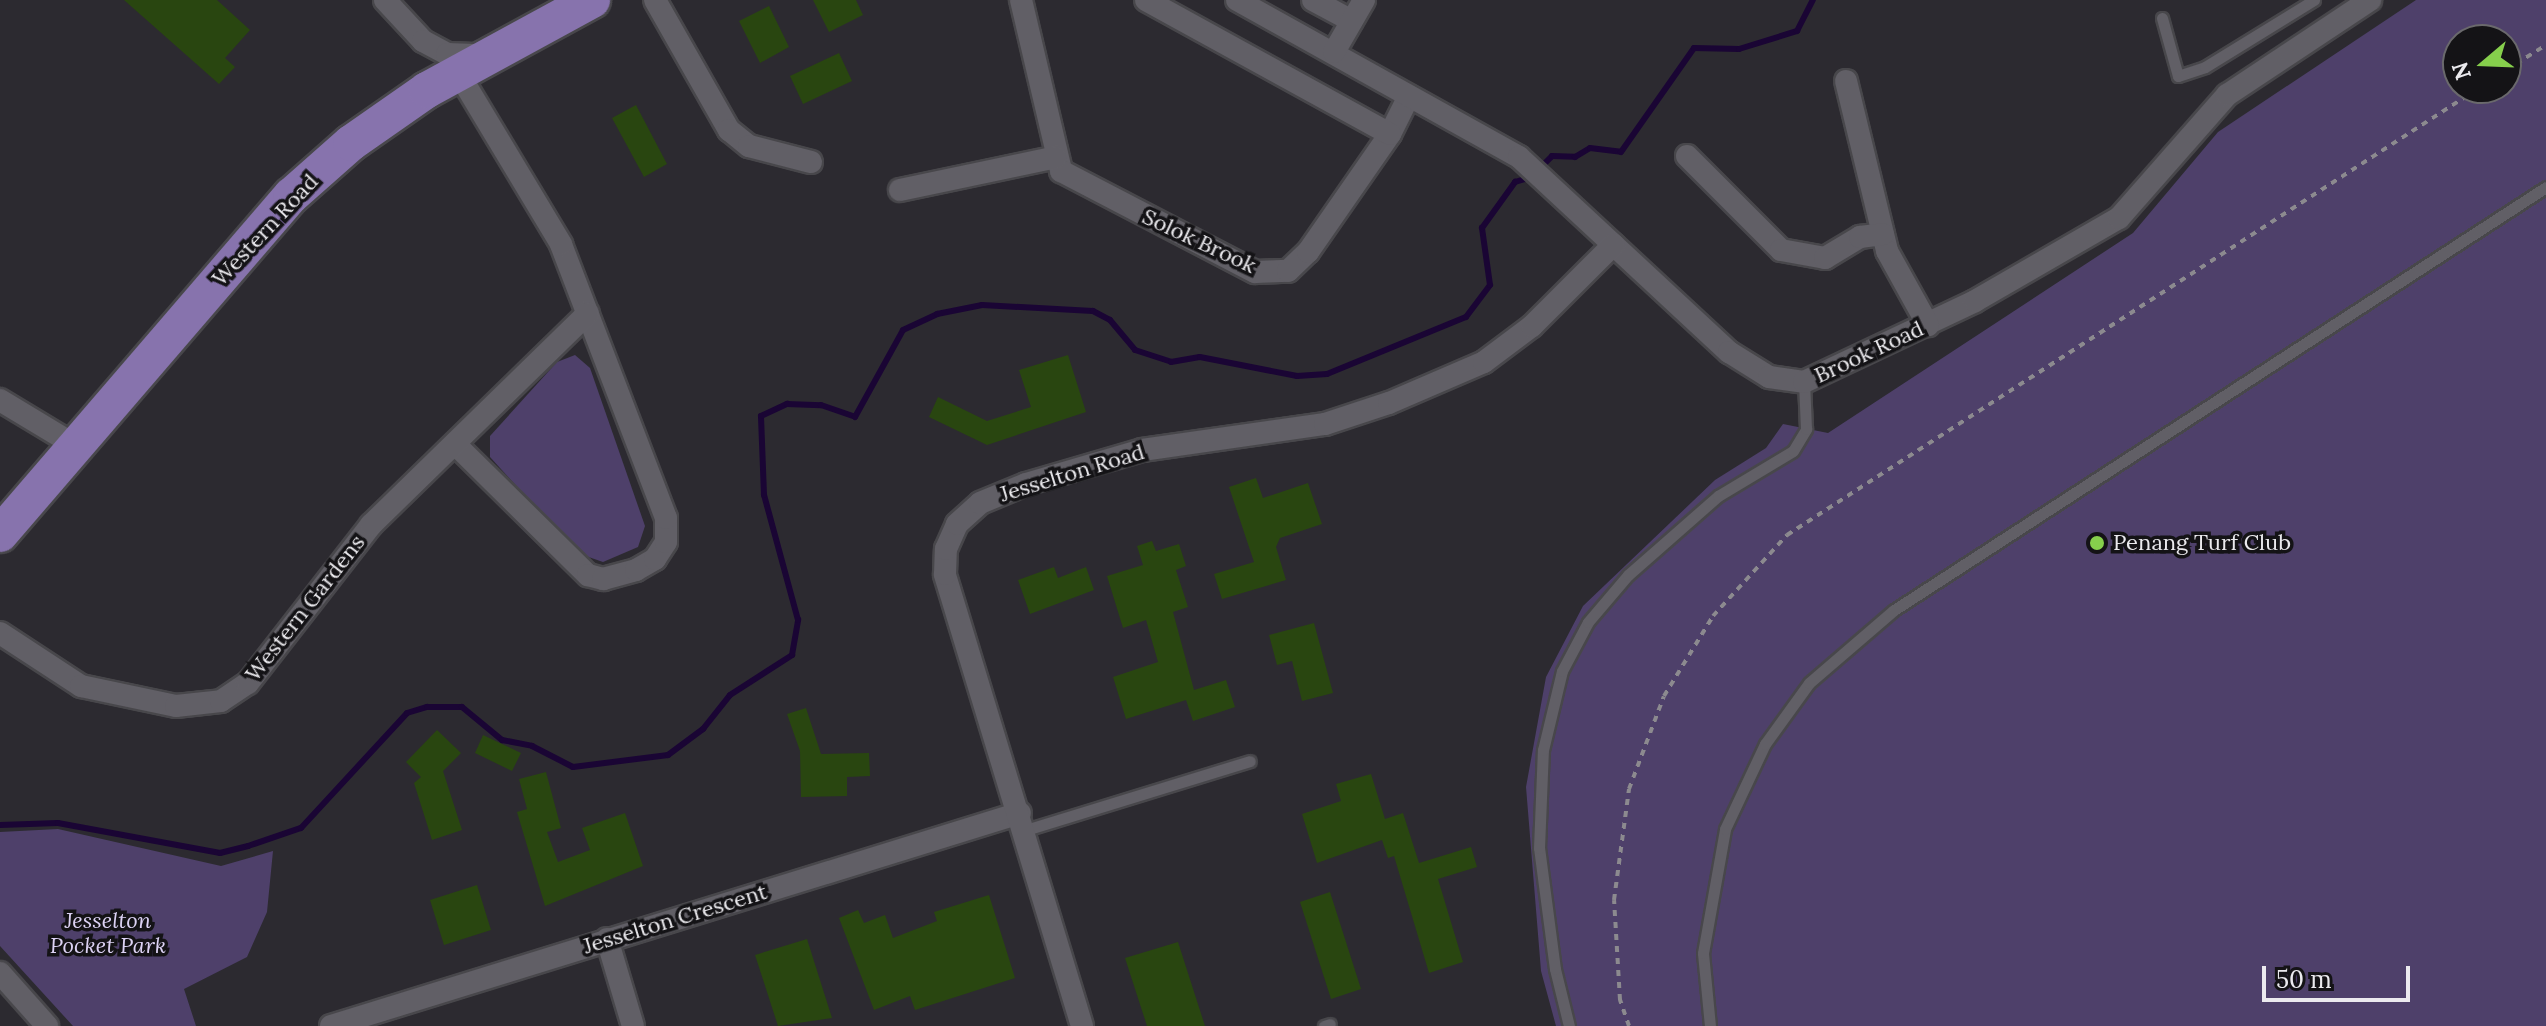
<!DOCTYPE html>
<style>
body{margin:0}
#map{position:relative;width:2546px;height:1026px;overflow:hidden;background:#2c2a30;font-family:Lora,serif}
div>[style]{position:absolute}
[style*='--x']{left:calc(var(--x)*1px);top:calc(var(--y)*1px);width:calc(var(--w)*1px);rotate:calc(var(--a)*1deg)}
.green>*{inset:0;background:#4e406a}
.stream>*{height:6px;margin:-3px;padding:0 3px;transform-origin:3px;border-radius:3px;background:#1a0534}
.building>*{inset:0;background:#294610}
.path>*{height:4px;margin-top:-2px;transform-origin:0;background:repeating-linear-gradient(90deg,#8c8a8f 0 6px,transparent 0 12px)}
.roads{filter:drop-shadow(2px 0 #48474b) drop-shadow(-2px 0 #48474b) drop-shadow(0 2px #48474b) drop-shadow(0 -2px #48474b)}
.lane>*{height:11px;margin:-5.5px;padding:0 5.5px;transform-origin:5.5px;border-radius:5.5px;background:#615f66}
.street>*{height:22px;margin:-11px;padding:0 11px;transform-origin:11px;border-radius:11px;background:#615f66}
.primary>*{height:36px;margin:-18px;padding:0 18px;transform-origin:18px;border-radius:18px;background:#8773ad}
.dots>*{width:22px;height:22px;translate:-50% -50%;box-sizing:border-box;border:4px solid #141316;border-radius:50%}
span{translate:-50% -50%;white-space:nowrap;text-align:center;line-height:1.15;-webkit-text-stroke:7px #141316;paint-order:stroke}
.street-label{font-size:22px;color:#ebeaee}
.poi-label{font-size:22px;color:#ebeaee}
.left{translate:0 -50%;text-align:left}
.park-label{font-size:22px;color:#dcd2f4;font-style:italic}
.north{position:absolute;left:2442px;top:24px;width:80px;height:80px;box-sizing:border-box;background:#141316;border:2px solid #6a696c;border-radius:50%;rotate:251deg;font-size:22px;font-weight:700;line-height:32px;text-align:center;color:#ebeaee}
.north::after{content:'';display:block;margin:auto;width:28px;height:36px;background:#86cf4c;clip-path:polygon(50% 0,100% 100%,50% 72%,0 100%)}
.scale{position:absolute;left:2262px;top:966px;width:148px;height:36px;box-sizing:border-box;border:4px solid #ebeaee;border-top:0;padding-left:10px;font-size:24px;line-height:28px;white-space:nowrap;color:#ebeaee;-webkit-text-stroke:6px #141316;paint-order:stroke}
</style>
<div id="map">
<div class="green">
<div style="clip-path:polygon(evenodd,2416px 0,2546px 0,2546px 1026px,1556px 1026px,1541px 971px,1526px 787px,1546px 677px,1583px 606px,1715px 480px,1766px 448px,1783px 424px,1828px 433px,2133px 233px,2218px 132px,2416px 0,2458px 40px,2506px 40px,2506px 88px,2458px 88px,2458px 40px)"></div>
<div style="clip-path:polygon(575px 355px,590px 368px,645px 526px,638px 547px,603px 562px,577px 553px,490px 457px,490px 436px,557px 362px)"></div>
<div style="clip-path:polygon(58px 829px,221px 866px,273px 851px,267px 912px,247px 957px,184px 989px,196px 1026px,73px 1026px,0 946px,0 832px)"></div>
</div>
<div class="stream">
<div style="--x:1539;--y:169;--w:18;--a:-45"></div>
<div style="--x:1552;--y:156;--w:23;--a:2"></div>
<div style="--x:1575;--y:157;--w:17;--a:-31"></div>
<div style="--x:1590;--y:148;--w:31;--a:7"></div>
<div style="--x:1621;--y:152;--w:127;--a:-54.9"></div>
<div style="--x:1694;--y:48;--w:45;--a:1.3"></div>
<div style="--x:1739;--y:49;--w:61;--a:-17.2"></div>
<div style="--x:1797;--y:31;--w:35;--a:-63"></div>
<div style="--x:0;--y:825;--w:58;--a:-2"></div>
<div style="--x:58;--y:823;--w:165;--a:10.5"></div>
<div style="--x:220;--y:853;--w:29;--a:-14"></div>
<div style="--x:248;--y:846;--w:56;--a:-18.8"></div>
<div style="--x:301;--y:828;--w:156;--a:-47.3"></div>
<div style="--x:407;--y:713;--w:21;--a:-17"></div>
<div style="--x:427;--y:707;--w:35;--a:0"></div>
<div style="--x:462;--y:707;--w:52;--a:39.5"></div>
<div style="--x:502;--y:740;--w:31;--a:11"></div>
<div style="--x:532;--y:746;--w:46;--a:27.1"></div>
<div style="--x:573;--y:767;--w:96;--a:-7.2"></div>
<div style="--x:668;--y:755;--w:44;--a:-36.6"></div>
<div style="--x:703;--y:729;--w:43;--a:-51.5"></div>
<div style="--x:730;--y:695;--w:74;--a:-32.8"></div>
<div style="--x:792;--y:655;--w:36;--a:-80"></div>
<div style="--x:798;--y:620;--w:130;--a:-105.2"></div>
<div style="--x:764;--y:495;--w:79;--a:-92.2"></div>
<div style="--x:761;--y:416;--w:29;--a:-25"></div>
<div style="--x:787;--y:404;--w:34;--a:2"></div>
<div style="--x:821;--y:405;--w:36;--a:19"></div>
<div style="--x:855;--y:417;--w:99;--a:-61.1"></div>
<div style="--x:903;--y:330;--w:38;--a:-25"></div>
<div style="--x:937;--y:314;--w:46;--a:-11.3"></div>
<div style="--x:982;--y:305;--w:111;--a:3.1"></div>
<div style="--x:1093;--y:311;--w:19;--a:28"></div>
<div style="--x:1110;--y:320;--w:39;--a:50"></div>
<div style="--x:1135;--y:350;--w:38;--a:18"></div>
<div style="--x:1171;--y:362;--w:29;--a:-10"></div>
<div style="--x:1200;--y:357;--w:99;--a:11.1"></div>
<div style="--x:1297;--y:376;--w:30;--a:-4"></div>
<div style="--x:1327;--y:374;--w:150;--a:-22.3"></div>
<div style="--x:1466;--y:317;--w:40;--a:-53"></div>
<div style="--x:1490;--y:285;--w:58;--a:-98"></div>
<div style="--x:1482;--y:228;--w:57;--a:-54.3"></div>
<div style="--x:1515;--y:182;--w:17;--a:-17"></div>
</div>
<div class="building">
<div style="clip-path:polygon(124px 0,217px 0,250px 30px,225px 58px,235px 67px,219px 84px)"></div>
<div style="clip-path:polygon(813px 0,856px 0,863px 15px,829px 32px)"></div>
<div style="clip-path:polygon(769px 6px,789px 47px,760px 63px,739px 21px)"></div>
<div style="clip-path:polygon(839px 53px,852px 81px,803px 104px,790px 76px)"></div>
<div style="clip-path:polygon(636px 105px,667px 164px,644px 177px,612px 118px)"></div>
<div style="clip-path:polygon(1068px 355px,1086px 412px,987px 445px,929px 417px,938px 397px,987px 421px,1031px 407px,1019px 370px)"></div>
<div style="clip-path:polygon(1256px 478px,1263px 498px,1308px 483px,1322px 524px,1280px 538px,1276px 547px,1286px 580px,1222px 599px,1214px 574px,1254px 562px,1229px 487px)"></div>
<div style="clip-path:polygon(1152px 541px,1156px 551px,1179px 544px,1186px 566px,1176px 570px,1188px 607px,1173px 612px,1194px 690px,1226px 680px,1235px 707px,1193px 721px,1186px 700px,1126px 719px,1113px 677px,1158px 662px,1146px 620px,1123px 628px,1107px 576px,1143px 565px,1137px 546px)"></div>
<div style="clip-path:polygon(1054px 567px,1058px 578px,1086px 567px,1094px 590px,1030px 614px,1018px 580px)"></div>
<div style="clip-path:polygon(1314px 623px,1333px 693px,1302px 701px,1292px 661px,1277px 665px,1269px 635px)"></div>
<div style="clip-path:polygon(806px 708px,821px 754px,869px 753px,870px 776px,847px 777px,847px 796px,801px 797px,800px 751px,787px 714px)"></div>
<div style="clip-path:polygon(437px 730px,461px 753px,443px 771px,462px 830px,432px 840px,414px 783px,421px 777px,406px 762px)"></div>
<div style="clip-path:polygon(483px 735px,521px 753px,512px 771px,475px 753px)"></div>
<div style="clip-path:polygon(546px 772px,561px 828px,547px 832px,558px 862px,590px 850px,582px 828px,625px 813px,643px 866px,545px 906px,517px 812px,527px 809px,519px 779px)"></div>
<div style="clip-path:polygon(1371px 774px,1385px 819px,1403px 813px,1419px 863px,1471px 847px,1477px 867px,1438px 879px,1463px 962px,1429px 973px,1394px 856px,1388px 858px,1382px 840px,1317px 863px,1302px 814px,1341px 801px,1336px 784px)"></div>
<div style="clip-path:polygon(477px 885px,491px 930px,444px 945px,430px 900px)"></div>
<div style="clip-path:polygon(1330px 892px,1361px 989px,1331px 999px,1300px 902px)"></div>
<div style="clip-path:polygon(989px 895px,1015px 978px,915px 1010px,910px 996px,874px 1010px,839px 918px,858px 910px,864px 923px,885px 915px,893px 938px,937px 921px,934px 912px)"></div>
<div style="clip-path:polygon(807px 939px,832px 1018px,778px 1026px,755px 955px)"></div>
<div style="clip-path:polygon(1178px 942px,1205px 1026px,1147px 1026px,1125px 958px)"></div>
</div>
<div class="path">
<div style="--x:2506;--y:70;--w:47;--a:-32"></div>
<div style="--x:1629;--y:1026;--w:28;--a:-109"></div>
<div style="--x:1620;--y:1000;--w:100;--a:-93.4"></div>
<div style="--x:1614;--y:900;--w:112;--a:-82.3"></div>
<div style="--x:1629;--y:789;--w:99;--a:-69.4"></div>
<div style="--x:1664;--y:696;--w:94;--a:-58.5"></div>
<div style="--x:1713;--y:616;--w:110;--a:-47.6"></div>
<div style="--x:1787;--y:535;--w:824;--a:-32.86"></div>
</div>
<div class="roads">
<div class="lane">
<div style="--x:2162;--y:18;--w:60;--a:74.6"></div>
<div style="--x:2178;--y:76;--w:28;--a:-18"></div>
<div style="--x:2205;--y:67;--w:128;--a:-31.6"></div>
<div style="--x:1026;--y:830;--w:234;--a:-17.1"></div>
<div style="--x:1324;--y:1026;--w:6;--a:-18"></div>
<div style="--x:1569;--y:1026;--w:59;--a:-103.8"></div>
<div style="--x:1555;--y:969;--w:122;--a:-97.5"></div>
<div style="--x:1539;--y:848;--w:98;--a:-87.7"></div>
<div style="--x:1543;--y:750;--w:81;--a:-76.5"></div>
<div style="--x:1562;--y:671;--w:55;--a:-62"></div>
<div style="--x:1588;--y:622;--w:62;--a:-49.6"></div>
<div style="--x:1628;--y:575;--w:120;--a:-41.3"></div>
<div style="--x:1718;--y:496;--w:87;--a:-31"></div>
<div style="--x:1793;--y:451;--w:26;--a:-59"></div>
<div style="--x:1806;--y:429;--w:47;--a:-92.4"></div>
<div style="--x:1710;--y:1026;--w:73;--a:-95.5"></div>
<div style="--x:1703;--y:953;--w:126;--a:-79.9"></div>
<div style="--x:1725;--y:829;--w:94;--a:-64.8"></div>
<div style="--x:1765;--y:744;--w:75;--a:-54.2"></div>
<div style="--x:1809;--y:683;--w:112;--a:-40.7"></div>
<div style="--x:1894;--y:610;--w:777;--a:-32.97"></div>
</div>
<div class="street">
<div style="--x:385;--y:0;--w:56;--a:47.2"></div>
<div style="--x:423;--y:41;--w:27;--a:28"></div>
<div style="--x:447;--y:54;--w:35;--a:2"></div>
<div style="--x:655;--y:0;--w:150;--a:60.4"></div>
<div style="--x:729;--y:130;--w:26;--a:39"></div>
<div style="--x:749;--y:146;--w:64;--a:14.5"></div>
<div style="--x:1021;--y:0;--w:176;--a:76.8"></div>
<div style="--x:1061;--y:171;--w:219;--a:27.5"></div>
<div style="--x:1255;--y:272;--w:33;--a:-2"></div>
<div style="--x:1288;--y:271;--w:28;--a:-44"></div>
<div style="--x:1308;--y:252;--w:144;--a:-55.2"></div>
<div style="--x:1390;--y:134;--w:42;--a:-63.4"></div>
<div style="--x:1146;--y:0;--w:278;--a:28.8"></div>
<div style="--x:1237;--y:0;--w:323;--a:29.1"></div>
<div style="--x:1519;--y:157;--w:287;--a:42.9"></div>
<div style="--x:1729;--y:352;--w:47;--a:32"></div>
<div style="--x:1769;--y:377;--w:35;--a:8"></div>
<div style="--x:1804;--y:382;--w:189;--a:-25.3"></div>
<div style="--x:1975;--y:301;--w:166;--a:-30"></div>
<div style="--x:2119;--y:218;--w:164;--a:-48.7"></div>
<div style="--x:2227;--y:95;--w:172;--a:-33.6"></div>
<div style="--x:1313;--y:0;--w:44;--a:28.3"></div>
<div style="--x:1334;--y:52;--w:60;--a:-60"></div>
<div style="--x:1846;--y:81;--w:175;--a:76.4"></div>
<div style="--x:1887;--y:251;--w:85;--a:61"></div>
<div style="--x:1687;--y:156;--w:133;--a:45"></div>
<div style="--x:1781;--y:250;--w:45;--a:10.3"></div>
<div style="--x:1825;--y:258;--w:41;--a:-31"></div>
<div style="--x:1860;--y:237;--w:23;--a:-7"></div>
<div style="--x:900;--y:190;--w:159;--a:-11.9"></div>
<div style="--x:0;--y:400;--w:85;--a:31.1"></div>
<div style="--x:455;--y:444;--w:187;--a:44.6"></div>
<div style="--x:588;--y:575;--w:16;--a:15"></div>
<div style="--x:603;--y:579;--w:34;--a:-15"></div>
<div style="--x:636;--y:570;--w:22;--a:-30"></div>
<div style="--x:655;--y:559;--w:20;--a:-57"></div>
<div style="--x:666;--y:542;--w:24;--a:-90"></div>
<div style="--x:666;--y:518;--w:293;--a:-111"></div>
<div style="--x:561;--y:244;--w:202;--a:-121"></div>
<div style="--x:0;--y:633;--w:97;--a:33.2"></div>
<div style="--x:81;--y:686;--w:97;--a:11.9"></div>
<div style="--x:176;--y:706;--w:45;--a:-6.3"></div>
<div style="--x:221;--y:701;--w:32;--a:-34"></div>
<div style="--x:248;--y:683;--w:200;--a:-52.1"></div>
<div style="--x:371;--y:525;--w:303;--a:-44.3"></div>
<div style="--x:607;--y:939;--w:91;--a:73.4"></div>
<div style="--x:0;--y:973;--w:71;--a:48.4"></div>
<div style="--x:331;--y:1026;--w:721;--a:-17.18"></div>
<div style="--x:1082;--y:1026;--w:472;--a:-106.9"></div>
<div style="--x:945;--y:574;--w:25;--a:-88"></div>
<div style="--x:946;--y:549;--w:27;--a:-66"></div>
<div style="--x:957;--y:524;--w:31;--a:-42"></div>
<div style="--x:980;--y:503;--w:50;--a:-22.4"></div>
<div style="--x:1026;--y:484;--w:121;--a:-16.3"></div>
<div style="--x:1142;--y:450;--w:185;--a:-8.1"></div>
<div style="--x:1325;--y:424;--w:67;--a:-18.2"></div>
<div style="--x:1389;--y:403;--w:103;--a:-23.3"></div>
<div style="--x:1484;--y:362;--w:60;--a:-36.9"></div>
<div style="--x:1532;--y:326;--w:115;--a:-45"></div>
</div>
<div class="primary">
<div style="--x:0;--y:534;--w:446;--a:-49.3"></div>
<div style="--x:291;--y:196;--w:80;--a:-41.5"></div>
<div style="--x:351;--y:143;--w:93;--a:-34.9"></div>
<div style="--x:427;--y:90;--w:188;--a:-28.6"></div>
</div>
</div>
<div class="dots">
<div style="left:2097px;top:543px;background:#86cf4c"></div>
</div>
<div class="street-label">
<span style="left:265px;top:230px;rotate:-47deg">Western Road</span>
<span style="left:1199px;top:241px;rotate:25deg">Solok Brook</span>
<span style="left:1869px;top:352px;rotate:-25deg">Brook Road</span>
<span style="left:1072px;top:473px;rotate:-17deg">Jesselton Road</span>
<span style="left:305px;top:608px;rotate:-52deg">Western Gardens</span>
<span style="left:675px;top:919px;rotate:-17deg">Jesselton Crescent</span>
</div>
<div class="poi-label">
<span class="left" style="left:2113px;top:543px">Penang Turf Club</span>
</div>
<div class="park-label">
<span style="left:108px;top:933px">Jesselton<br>Pocket Park</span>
</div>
<div class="north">N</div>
<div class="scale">50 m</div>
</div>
